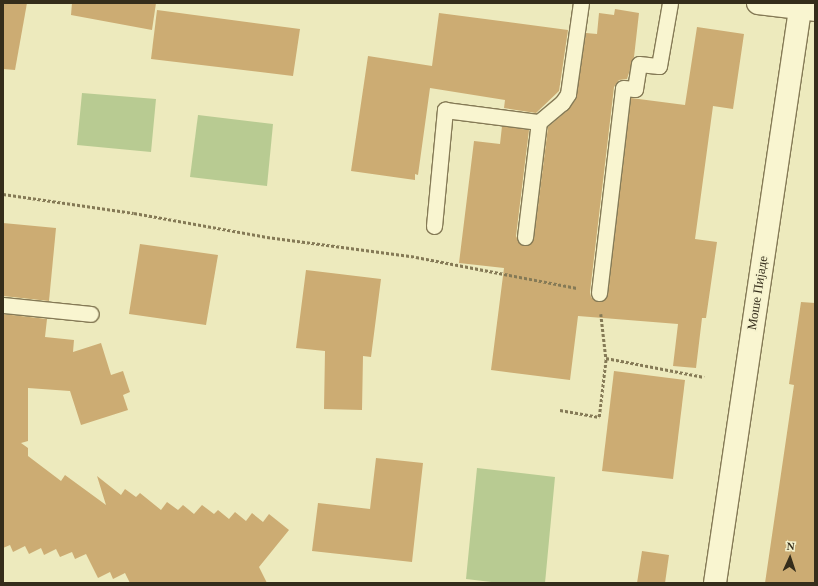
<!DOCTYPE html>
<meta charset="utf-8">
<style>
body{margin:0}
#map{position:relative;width:818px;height:586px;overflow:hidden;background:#edeabd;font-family:"Times New Roman",serif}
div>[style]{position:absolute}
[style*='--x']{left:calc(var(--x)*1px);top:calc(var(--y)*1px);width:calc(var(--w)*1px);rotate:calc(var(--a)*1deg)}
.green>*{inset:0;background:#b8cb92}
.building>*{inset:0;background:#ccac73}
.path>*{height:2.5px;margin-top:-1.25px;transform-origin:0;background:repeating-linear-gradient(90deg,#857a56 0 3px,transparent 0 5px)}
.roads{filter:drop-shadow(1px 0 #857a56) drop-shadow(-1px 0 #857a56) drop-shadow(0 1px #857a56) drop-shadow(0 -1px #857a56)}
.lane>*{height:15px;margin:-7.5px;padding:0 7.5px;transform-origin:7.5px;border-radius:7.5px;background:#f9f5d0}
.street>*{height:22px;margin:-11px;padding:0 11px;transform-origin:11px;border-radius:11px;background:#f9f5d0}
.secondary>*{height:22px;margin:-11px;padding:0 11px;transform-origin:11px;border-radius:11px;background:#f9f5d0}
span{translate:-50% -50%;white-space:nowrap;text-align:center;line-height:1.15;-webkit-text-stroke:3.5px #f5f2cd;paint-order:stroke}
.street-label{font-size:13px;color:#352d1b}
.frame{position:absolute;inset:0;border:4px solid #352d1b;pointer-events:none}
.north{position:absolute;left:770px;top:538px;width:40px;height:40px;-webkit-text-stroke:3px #f5f2cd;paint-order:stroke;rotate:3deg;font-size:11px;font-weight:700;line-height:16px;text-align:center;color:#352d1b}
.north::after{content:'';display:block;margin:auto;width:14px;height:18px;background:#352d1b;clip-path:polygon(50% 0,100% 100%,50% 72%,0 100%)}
</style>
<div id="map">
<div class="green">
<div style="clip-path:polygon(82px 93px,156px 99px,151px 152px,77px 145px)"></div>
<div style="clip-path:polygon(198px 115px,273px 124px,267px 186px,190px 177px)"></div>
<div style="clip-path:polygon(477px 468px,555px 477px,545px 583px,500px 583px,466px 579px)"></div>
</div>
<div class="building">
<div style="clip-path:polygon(3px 3px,27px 3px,15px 70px,3px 69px)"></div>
<div style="clip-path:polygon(72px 3px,156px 3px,152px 30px,71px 15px)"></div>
<div style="clip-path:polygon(615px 9px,639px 13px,634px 57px,627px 79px,619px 80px,614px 87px,590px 292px,591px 297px,598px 302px,603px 301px,608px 294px,631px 98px,685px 105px,697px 27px,744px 34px,733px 109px,713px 106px,695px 239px,717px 242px,706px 318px,702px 318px,696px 368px,673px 366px,678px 324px,578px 316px,570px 380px,491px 370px,504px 268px,459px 263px,474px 141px,500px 144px,502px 126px,529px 130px,516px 236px,520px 244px,529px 245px,534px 238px,548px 127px,568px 110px,576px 99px,586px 33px,597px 34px,599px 13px,614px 15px)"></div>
<div style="clip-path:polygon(157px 10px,300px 29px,293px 76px,151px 59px)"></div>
<div style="clip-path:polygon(439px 13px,568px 30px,559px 91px,536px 113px,504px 108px,505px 100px,430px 88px,418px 175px,415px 174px,415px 180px,351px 171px,368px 56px,432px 66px)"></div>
<div style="clip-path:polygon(3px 223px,56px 228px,49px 301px,3px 296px)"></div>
<div style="clip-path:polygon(140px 244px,218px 255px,206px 325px,129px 314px)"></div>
<div style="clip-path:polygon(306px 270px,381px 279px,371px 357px,363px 356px,362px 410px,324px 409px,325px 351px,296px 348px)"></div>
<div style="clip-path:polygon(801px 302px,815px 303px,815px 583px,765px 583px,794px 385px,789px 384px)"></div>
<div style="clip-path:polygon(3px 314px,47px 319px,45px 337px,74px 340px,73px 352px,101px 343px,111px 375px,123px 371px,130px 392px,123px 395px,128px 410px,81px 425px,70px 391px,28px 388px,28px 441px,21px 443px,28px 448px,28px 456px,61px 481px,65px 475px,106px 505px,97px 476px,121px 495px,125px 489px,136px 497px,140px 493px,161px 510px,167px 502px,178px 510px,183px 505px,194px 514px,202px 505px,214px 514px,218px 510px,229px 519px,235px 512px,246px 521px,252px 513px,263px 522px,269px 514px,289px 530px,259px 567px,267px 583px,130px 583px,125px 573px,113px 579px,110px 572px,98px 578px,86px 554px,75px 559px,72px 552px,60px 557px,56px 549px,44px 555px,41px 548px,29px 554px,25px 546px,13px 552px,10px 545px,3px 548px)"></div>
<div style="clip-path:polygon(614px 371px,685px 380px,673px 479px,602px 471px)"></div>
<div style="clip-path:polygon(376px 458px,423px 463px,412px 562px,312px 551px,318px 503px,370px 509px)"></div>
<div style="clip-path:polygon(642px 551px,669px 555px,665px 583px,637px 583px)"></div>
</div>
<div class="path">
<div style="--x:3;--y:194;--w:132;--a:8.3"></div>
<div style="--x:134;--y:213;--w:135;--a:10.2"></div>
<div style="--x:267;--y:237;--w:150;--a:7.6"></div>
<div style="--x:416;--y:257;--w:164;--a:10.9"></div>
<div style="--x:601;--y:314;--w:44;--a:83.5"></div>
<div style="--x:560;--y:410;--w:40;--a:10"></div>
<div style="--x:599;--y:417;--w:59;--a:-83.2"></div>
<div style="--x:606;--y:358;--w:100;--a:11"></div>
</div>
<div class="roads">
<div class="lane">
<div style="--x:434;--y:226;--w:117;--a:-84.6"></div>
<div style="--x:445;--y:110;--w:95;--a:7.3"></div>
<div style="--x:525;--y:237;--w:116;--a:-83.1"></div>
<div style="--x:539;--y:122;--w:30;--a:-40"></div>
<div style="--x:562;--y:103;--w:11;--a:-56"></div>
<div style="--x:568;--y:94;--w:92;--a:-81.9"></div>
<div style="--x:599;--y:293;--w:206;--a:-83.3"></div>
<div style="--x:623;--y:88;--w:12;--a:5"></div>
<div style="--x:635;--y:89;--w:25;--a:-81"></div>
<div style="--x:639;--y:64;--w:20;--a:6"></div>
<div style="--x:659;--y:66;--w:64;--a:-80.1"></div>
<div style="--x:3;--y:305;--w:88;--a:5.8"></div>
</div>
<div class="street">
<div style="--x:758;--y:3;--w:57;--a:7"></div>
</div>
<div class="secondary">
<div style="--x:715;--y:583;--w:586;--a:-81.57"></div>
</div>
</div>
<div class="street-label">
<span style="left:758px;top:293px;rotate:-81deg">Моше Пијаде</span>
</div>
<div class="frame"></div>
<div class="north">N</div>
</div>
